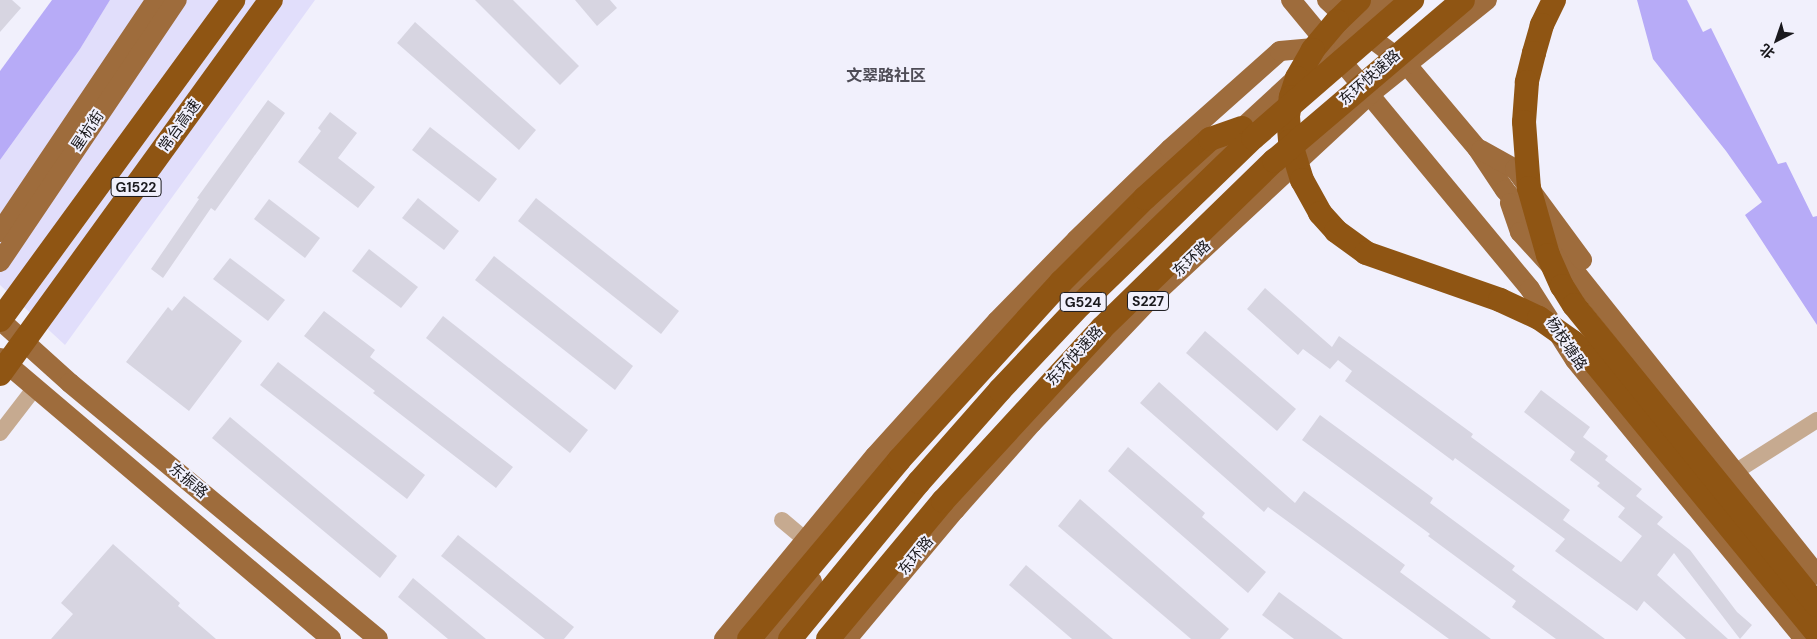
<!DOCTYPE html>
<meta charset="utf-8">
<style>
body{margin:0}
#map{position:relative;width:1817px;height:639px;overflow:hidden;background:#f1f0fc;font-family:"DM Sans","Noto Sans SC",sans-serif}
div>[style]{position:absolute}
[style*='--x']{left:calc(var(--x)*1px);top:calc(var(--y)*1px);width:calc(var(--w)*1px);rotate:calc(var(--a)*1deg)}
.green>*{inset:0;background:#e1defb}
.water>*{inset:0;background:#b7abf7}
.building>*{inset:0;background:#d7d5e1}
.minor>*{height:16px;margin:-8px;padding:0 8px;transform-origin:8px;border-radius:8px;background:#c6aa90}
.major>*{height:20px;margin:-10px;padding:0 10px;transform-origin:10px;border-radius:10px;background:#9e6c3c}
.highway>*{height:24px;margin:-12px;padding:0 12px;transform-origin:12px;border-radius:12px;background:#8f5513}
span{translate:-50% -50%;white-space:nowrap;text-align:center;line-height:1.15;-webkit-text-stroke:4px #f1f0fc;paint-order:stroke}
.shield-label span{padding:1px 4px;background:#f1f0fc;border:1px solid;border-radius:4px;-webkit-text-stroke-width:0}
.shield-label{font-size:14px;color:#1a191d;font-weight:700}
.street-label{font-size:15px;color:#1a191d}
.neighbourhood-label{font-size:16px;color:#4e4c56;font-weight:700}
.north{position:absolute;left:1752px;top:15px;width:50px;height:50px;-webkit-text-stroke:4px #f1f0fc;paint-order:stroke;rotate:221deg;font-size:14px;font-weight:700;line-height:20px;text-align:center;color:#1a191d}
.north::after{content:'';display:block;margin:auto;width:18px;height:22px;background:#1a191d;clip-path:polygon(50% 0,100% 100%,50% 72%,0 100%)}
</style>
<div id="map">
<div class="green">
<div style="clip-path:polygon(110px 0,315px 0,65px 345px,0 285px,0 160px,80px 49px)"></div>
</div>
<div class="water">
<div style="clip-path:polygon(52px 0,110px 0,80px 49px,0 160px,0 71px)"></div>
<div style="clip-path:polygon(1637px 0,1687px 0,1703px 32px,1711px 28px,1778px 164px,1786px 162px,1813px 217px,1817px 216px,1817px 325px,1745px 215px,1762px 202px,1726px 151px,1653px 59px)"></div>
</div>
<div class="building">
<div style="clip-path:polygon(0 0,12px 0,21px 8px,0 32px)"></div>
<div style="clip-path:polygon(475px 0,513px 0,579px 66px,560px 85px)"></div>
<div style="clip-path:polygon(575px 0,610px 0,617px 8px,597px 26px)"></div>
<div style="clip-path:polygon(415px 22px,536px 130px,519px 150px,397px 43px)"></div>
<div style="clip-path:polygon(268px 100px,285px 113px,215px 211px,211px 208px,163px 278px,151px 269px,199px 199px,197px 198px)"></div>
<div style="clip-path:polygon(330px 112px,357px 133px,338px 158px,375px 187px,358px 208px,298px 162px,321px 131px,318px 128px)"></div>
<div style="clip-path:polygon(430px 127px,497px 179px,479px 202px,412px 150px)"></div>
<div style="clip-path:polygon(418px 198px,459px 231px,444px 250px,402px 218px)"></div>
<div style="clip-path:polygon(536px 198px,679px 311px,661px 334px,518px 221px)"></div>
<div style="clip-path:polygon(269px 199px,320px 238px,305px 258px,254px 219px)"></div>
<div style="clip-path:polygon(369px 249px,418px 287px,401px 308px,352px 271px)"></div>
<div style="clip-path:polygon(494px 256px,633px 366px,615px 390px,475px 280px)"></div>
<div style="clip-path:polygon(230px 258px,285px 300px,268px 321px,213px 279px)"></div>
<div style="clip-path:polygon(1265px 288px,1332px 347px,1339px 336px,1473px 434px,1471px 437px,1570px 510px,1563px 520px,1621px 562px,1642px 536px,1618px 517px,1625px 508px,1597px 486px,1600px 483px,1570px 460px,1575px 452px,1524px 412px,1541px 390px,1590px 427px,1583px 437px,1608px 456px,1605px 460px,1642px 489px,1636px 496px,1663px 517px,1657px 524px,1690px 550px,1737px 612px,1752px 625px,1740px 639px,1674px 553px,1657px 575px,1728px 639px,1686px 639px,1644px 601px,1637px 611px,1555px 551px,1565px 539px,1455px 458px,1453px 461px,1345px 381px,1352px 371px,1338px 360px,1330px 369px,1303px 349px,1298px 355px,1247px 309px)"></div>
<div style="clip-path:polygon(184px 296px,242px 341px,189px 411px,126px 362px,168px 307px,172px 311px)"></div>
<div style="clip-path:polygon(324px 311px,375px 350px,370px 357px,513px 467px,496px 488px,373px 393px,375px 391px,304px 336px)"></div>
<div style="clip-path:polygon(443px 316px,588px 430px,570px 453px,426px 338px)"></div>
<div style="clip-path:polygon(1205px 331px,1296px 409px,1277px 431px,1186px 353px)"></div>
<div style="clip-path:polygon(278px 362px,425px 475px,407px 499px,260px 385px)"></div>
<div style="clip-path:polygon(1159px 382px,1295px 503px,1304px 491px,1405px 565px,1400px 572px,1491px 639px,1449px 639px,1268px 507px,1264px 512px,1140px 403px)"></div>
<div style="clip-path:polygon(1320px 415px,1433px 498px,1430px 503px,1515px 566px,1512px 570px,1605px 639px,1556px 639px,1512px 607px,1516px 601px,1428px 536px,1430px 534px,1302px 440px)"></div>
<div style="clip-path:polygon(230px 417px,397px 556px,380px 578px,212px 438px)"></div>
<div style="clip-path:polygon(1128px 447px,1205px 513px,1202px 517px,1266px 572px,1248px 593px,1108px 471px)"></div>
<div style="clip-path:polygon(1080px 499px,1229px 629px,1220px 639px,1191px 639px,1058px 526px)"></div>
<div style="clip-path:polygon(458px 535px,574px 627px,564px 639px,545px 639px,441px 556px)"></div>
<div style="clip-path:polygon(113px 544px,180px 603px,178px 606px,216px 639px,51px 639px,73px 614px,61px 603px)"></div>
<div style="clip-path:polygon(1026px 565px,1113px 639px,1072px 639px,1009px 585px)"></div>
<div style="clip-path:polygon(413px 578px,486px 639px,448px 639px,398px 597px)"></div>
<div style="clip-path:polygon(1279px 592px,1343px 639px,1294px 639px,1262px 615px)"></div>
</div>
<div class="minor">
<div style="--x:0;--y:433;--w:56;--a:-52.3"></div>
<div style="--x:1735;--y:472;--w:97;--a:-32.4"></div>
<div style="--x:782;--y:520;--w:30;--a:40"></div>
</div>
<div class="major">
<div style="--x:1291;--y:0;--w:375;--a:50.4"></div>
<div style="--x:1530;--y:289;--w:84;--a:57.6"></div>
<div style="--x:1575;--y:360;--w:361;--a:50.6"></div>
<div style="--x:1327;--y:0;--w:37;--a:43"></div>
<div style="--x:1354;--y:25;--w:66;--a:37"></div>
<div style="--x:1407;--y:65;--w:109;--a:49.9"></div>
<div style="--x:1477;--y:148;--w:50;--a:56.3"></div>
<div style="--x:1505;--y:190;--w:91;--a:49"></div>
<div style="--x:1565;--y:259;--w:404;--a:51.4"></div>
<div style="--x:1481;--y:150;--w:39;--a:29"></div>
<div style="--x:1515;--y:169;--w:113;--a:53.6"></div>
<div style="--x:1510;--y:203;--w:31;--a:71"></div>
<div style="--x:1520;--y:232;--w:47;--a:47.6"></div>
<div style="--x:0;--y:232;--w:280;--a:-56.1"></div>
<div style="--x:0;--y:262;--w:316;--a:-56"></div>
<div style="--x:1068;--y:292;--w:120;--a:-44"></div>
<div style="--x:1154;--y:209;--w:272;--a:-42.6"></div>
<div style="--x:1354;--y:25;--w:39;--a:-40"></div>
<div style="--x:0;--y:320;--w:94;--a:42"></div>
<div style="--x:70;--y:383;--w:400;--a:39.7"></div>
<div style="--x:0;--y:358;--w:434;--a:40.3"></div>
<div style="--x:724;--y:639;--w:237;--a:-50.5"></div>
<div style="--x:875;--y:456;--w:182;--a:-47.9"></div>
<div style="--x:997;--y:321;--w:113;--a:-45.7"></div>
<div style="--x:1076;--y:240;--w:131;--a:-44.1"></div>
<div style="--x:1170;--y:149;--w:147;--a:-41.7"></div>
<div style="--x:1280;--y:51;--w:45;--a:-5.1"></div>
<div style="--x:766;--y:639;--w:74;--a:-51.6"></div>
<div style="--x:847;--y:639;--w:168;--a:-50.1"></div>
<div style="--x:955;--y:510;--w:116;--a:-48.5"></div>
<div style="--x:1032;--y:423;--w:178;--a:-46.4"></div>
<div style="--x:1155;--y:294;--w:294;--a:-42.9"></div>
<div style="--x:1370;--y:94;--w:150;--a:-38.8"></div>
</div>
<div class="highway">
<div style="--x:1359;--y:0;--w:30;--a:136"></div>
<div style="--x:1337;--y:21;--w:38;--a:130"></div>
<div style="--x:1313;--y:50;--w:32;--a:120"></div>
<div style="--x:1297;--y:78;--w:20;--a:108"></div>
<div style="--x:1291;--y:97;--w:20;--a:99"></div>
<div style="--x:1288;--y:117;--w:24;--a:85"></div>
<div style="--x:1290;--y:141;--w:41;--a:72.9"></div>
<div style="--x:1302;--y:180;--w:38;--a:61"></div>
<div style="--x:1320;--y:213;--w:24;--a:48"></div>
<div style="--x:1336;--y:231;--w:37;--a:36"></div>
<div style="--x:1366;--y:253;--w:142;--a:19.3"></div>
<div style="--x:1500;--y:300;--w:43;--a:24.8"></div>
<div style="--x:1539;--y:318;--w:42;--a:35.2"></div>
<div style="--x:1573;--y:342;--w:23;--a:41"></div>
<div style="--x:1590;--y:357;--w:357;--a:50.6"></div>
<div style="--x:1554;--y:0;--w:28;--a:116"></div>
<div style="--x:1542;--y:25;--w:29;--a:106"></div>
<div style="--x:1534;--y:53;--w:30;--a:104"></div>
<div style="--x:1527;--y:82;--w:40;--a:94.3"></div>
<div style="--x:1524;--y:122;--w:66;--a:85.7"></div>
<div style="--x:1529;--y:188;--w:70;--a:74.2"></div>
<div style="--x:1548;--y:255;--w:34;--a:66"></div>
<div style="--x:1562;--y:286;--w:22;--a:58"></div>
<div style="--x:1574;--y:305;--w:386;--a:51"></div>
<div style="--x:0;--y:320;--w:396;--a:-53.9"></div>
<div style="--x:0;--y:374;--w:462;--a:-54.1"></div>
<div style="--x:749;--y:639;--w:234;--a:-50"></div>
<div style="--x:899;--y:460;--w:241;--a:-47.7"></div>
<div style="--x:1061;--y:282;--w:119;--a:-45"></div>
<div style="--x:1145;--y:198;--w:88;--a:-42.2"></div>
<div style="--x:1210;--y:139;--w:34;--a:-19"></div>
<div style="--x:790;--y:639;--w:203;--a:-50.6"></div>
<div style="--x:919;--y:482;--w:123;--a:-48.6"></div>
<div style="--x:1000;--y:390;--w:118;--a:-46.7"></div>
<div style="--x:1081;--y:304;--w:239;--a:-44"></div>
<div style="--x:1253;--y:138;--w:211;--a:-41"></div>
<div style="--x:828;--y:639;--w:180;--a:-50.2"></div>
<div style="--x:943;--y:501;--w:235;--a:-47.4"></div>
<div style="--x:1102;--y:328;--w:240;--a:-44.2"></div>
<div style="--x:1274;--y:161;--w:248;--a:-40.4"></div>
</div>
<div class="shield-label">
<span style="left:136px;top:187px">G1522</span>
<span style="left:1148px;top:301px">S227</span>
<span style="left:1083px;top:302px">G524</span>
</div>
<div class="street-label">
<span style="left:1370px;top:78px;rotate:-41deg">东环快速路</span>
<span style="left:180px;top:126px;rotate:-54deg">常台高速</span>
<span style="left:88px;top:131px;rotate:-56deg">星杭街</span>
<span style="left:1192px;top:259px;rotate:-43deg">东环路</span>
<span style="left:1566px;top:344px;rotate:56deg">杨枝塘路</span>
<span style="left:1075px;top:356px;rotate:-47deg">东环快速路</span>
<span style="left:188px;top:481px;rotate:40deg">东振路</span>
<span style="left:916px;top:556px;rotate:-50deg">东环路</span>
</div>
<div class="neighbourhood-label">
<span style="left:886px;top:76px">文翠路社区</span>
</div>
<div class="north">北</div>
</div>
